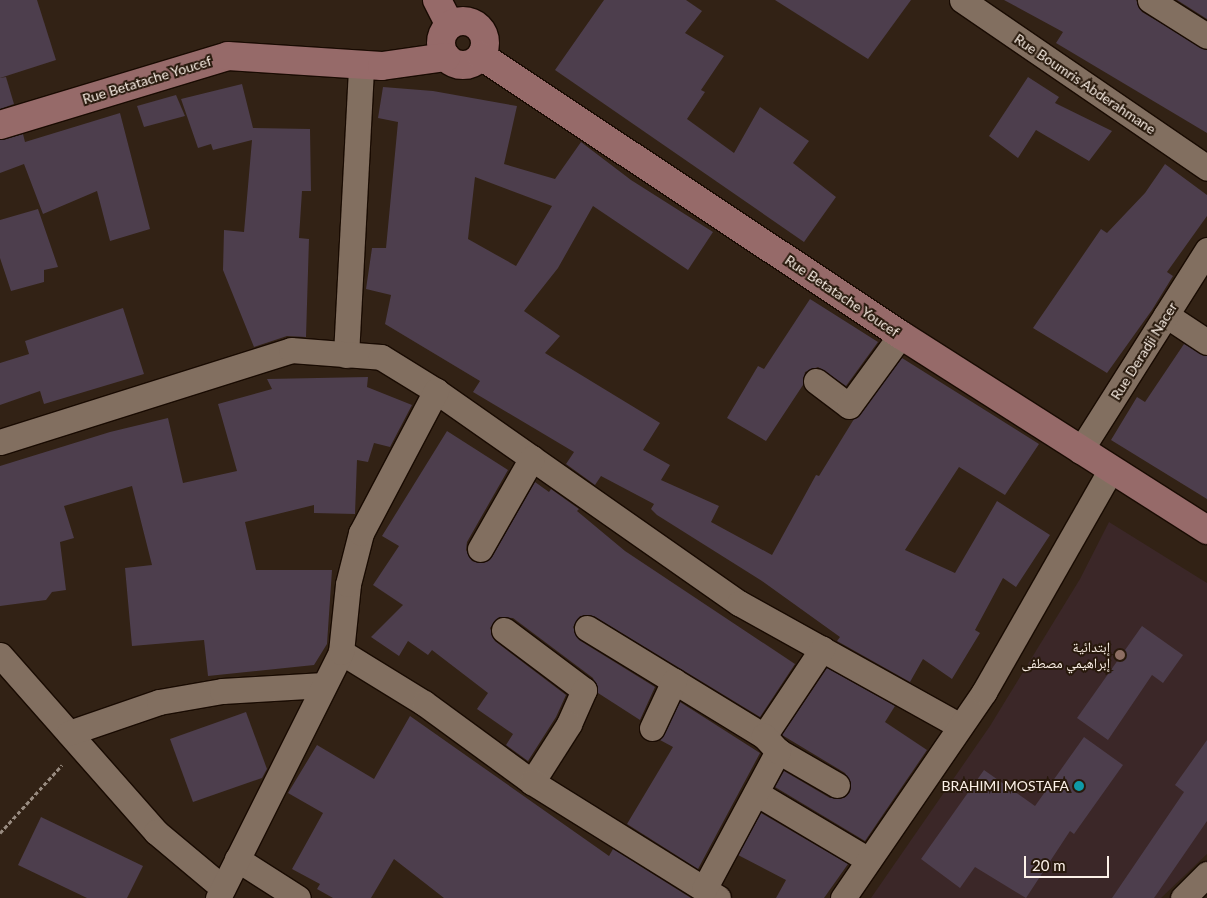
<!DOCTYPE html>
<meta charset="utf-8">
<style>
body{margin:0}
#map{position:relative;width:1207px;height:898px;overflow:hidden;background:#322215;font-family:Lato,"Noto Naskh Arabic",sans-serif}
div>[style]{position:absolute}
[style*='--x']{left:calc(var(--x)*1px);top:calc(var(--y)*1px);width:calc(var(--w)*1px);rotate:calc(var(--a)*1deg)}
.education>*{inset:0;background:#3b2728}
.building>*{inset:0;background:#4d3e4d}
.path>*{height:3px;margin-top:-1.5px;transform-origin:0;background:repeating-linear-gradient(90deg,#988b80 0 4px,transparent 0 6.5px)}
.roads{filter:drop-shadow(1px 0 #190b02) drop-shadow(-1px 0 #190b02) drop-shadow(0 1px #190b02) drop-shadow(0 -1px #190b02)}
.street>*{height:25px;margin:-12.5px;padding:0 12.5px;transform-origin:12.5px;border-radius:12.5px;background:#826f60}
.secondary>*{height:28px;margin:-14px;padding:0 14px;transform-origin:14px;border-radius:14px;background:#966a69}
.secondary>.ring{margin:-14px;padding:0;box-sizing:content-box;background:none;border:28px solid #966a69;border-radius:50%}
.dots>*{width:14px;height:14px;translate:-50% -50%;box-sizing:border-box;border:2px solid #28190c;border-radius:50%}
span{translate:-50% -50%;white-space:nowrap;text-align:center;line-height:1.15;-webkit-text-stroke:4px #28190c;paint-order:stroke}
.street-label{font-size:14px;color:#fcf1e8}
.poi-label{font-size:14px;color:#fcf1e8}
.right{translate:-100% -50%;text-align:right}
.scale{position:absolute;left:1024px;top:856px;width:85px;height:22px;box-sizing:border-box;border:2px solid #fcf1e8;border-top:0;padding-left:6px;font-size:15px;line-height:18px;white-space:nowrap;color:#fcf1e8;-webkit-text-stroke:4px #28190c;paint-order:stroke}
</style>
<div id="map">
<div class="education">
<div style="clip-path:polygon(1109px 522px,1207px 583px,1207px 854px,1161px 898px,871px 898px,990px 726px,1080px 579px)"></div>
</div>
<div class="building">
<div style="clip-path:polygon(0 0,37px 0,56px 60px,0 78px)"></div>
<div style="clip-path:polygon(604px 0,686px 0,702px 11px,685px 33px,724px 56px,701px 90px,705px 92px,687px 119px,734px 153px,760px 107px,809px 141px,793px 163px,836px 197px,804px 242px,555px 70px)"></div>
<div style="clip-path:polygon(775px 0,911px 0,868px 59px)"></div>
<div style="clip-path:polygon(1004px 0,1136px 0,1142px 12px,1207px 50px,1207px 133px,1056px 43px,1063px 32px)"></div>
<div style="clip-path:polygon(1177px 0,1207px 0,1207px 19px)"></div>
<div style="clip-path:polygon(6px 77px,14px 104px,0 109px,0 78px)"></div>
<div style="clip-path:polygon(1028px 77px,1059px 97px,1055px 103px,1112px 131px,1089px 161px,1036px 130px,1018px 158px,989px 136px)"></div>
<div style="clip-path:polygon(242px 84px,253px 128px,310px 129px,311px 191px,302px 191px,299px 238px,309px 239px,306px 337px,287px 336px,254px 347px,223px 270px,224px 230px,244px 232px,252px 140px,213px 150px,211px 144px,198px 148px,181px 99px)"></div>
<div style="clip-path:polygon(evenodd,383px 87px,433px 91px,517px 106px,504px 164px,555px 179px,581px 142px,631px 180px,713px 232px,688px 270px,593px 206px,558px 268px,524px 311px,560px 336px,545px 353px,660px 423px,643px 450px,670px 465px,661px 480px,719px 506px,711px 522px,772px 555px,816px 475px,819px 476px,854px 419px,902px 358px,1039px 444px,1005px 495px,959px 467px,905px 550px,955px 573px,997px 501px,1050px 535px,1016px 587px,1003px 578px,975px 630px,980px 633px,952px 679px,923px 659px,910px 682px,837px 641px,840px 637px,762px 581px,657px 515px,651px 509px,654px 504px,601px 476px,595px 485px,566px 464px,574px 452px,473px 392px,480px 381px,385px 324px,391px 295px,366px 289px,372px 248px,386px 248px,398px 122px,378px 118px,383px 87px,475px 177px,552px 206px,516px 266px,468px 239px,475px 177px)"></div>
<div style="clip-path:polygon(176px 95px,185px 116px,144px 127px,137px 106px)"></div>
<div style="clip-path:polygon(120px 113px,150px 229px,110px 241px,97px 191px,43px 214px,24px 164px,0 173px,0 140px,23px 134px,25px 142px)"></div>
<div style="clip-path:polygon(1165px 164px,1207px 195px,1207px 216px,1167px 272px,1173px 276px,1152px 310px,1107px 373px,1033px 328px,1101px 229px,1107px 233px,1145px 193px)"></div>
<div style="clip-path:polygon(38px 209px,58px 267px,44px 270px,44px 282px,11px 291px,0 258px,0 220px)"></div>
<div style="clip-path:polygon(810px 299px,878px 342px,846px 386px,818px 367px,805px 372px,803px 385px,766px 441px,727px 418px,758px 366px,764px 369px)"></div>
<div style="clip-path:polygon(123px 308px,144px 374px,44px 404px,40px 391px,0 405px,0 363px,29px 354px,25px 341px)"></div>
<div style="clip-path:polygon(1184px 344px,1207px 356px,1207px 499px,1111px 440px,1137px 397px,1145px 402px)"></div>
<div style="clip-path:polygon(368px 377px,367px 387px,412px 405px,390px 447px,374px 443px,368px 462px,357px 460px,355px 514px,314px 513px,314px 505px,245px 522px,256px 570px,332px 570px,327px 644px,314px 665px,208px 676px,204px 640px,132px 646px,125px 568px,152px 565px,132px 486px,64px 506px,74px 538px,60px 542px,66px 590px,52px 592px,46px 600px,0 606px,0 466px,110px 432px,168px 418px,183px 483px,237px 471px,218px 404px,272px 389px,267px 379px)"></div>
<div style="clip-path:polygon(447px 431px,508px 470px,467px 542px,466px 550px,472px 561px,481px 563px,492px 557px,535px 482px,549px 492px,551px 489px,579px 509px,577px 511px,625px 551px,795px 664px,760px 717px,594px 616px,580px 616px,573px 627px,579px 640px,655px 687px,640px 720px,598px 693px,593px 678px,513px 618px,499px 617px,490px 628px,495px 641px,566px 695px,556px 717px,528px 761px,506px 745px,513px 734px,477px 709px,488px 693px,432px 650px,428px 655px,408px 641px,399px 656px,371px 637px,403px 605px,373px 585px,399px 546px,382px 536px)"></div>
<div style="clip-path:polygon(1142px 626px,1183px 655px,1163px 683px,1152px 675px,1108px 740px,1077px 718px)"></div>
<div style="clip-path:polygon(827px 668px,895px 706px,885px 722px,927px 750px,865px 841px,775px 787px,784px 771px,830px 798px,844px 798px,850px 792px,851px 784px,845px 773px,782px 735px)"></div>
<div style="clip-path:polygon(680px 702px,760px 753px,698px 869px,627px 824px,673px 747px,660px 740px)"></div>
<div style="clip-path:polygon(246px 712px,267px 769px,262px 778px,193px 802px,170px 739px)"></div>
<div style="clip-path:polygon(410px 716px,609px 856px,613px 849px,691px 898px,444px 898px,394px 859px,371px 898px,333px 898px,317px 889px,320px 884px,292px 869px,323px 813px,288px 793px,317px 745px,374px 779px)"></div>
<div style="clip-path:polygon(1084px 737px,1123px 765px,1074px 834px,1070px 831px,1026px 898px,975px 867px,960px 888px,921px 859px,984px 770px,1035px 806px)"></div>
<div style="clip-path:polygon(1207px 740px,1207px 821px,1154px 898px,1112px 898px,1184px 792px,1175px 785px)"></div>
<div style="clip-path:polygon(761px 813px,848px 864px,824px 898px,776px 898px,786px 880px,738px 855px)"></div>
<div style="clip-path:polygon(41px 817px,143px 866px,127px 898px,87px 898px,18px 865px)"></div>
</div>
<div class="path">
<div style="--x:0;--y:833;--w:92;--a:-47.6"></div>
</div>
<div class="roads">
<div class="street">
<div style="--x:962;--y:0;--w:297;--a:34.4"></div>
<div style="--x:1150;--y:0;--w:67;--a:32.3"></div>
<div style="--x:1166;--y:315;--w:49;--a:33.4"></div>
<div style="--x:346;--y:355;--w:290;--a:-87"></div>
<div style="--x:816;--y:381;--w:41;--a:37.1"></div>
<div style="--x:849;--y:406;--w:88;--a:-53.8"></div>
<div style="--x:0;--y:442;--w:305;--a:-17.5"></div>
<div style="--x:291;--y:350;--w:90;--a:4.4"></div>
<div style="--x:381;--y:357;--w:65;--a:31.7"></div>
<div style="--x:436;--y:391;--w:370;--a:35"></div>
<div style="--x:739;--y:603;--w:253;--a:29.1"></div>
<div style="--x:1080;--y:451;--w:238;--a:-57.7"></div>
<div style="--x:480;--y:549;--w:105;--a:-60.3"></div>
<div style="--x:587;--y:628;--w:207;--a:31.4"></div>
<div style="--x:764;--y:736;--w:105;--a:-56.3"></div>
<div style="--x:504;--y:630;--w:100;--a:36.9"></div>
<div style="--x:584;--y:690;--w:37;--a:114"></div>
<div style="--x:569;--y:724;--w:69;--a:122.5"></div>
<div style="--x:341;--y:652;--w:97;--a:31.6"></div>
<div style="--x:424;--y:703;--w:134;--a:36.2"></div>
<div style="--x:532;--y:782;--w:219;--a:31.9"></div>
<div style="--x:0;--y:655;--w:236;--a:48.6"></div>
<div style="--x:156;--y:832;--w:87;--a:39.9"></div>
<div style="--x:652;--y:728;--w:52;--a:-64.9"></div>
<div style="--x:69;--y:733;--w:95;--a:-19"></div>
<div style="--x:159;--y:702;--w:64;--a:-9.9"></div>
<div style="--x:222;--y:691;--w:102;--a:-3.4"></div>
<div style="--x:778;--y:751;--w:68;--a:30"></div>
<div style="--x:756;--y:793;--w:131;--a:30.7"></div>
<div style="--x:237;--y:859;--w:72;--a:32.6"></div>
<div style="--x:704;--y:889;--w:157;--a:-61.8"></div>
<div style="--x:778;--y:751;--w:21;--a:-133"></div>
<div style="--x:218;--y:898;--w:275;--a:-63.4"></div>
<div style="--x:341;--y:652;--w:68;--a:-84.1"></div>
<div style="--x:348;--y:584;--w:53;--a:-75.7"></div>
<div style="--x:361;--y:533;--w:161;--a:-62.2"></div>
<div style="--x:843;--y:898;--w:250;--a:-55.6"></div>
<div style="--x:984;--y:692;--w:254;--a:-60.3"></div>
<div style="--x:1183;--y:898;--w:34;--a:-45"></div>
</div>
<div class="secondary">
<div style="--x:437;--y:0;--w:28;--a:63"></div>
<div class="ring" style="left:441px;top:21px;width:16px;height:16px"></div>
<div style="--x:481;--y:56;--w:504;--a:33.6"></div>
<div style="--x:901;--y:335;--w:363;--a:32.5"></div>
<div style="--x:0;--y:125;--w:238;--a:-16.8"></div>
<div style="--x:228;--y:56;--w:154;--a:3.7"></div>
<div style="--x:382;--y:66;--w:65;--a:-8"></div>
</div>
</div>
<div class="dots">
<div style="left:1120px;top:655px;background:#8d6e63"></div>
<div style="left:1079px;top:786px;background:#0f9aa8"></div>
</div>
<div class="street-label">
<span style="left:147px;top:80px;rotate:-17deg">Rue Betatache Youcef</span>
<span style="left:1085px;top:84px;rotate:34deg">Rue Boumris Abderahmane</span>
<span style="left:842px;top:296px;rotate:34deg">Rue Betatache Youcef</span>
<span style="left:1144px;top:351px;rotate:-58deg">Rue Deradji Nacer</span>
</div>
<div class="poi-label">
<span class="right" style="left:1110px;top:655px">إبتدائية<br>إبراهيمي مصطفى</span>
<span class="right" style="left:1069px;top:786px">BRAHIMI MOSTAFA</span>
</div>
<div class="scale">20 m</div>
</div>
